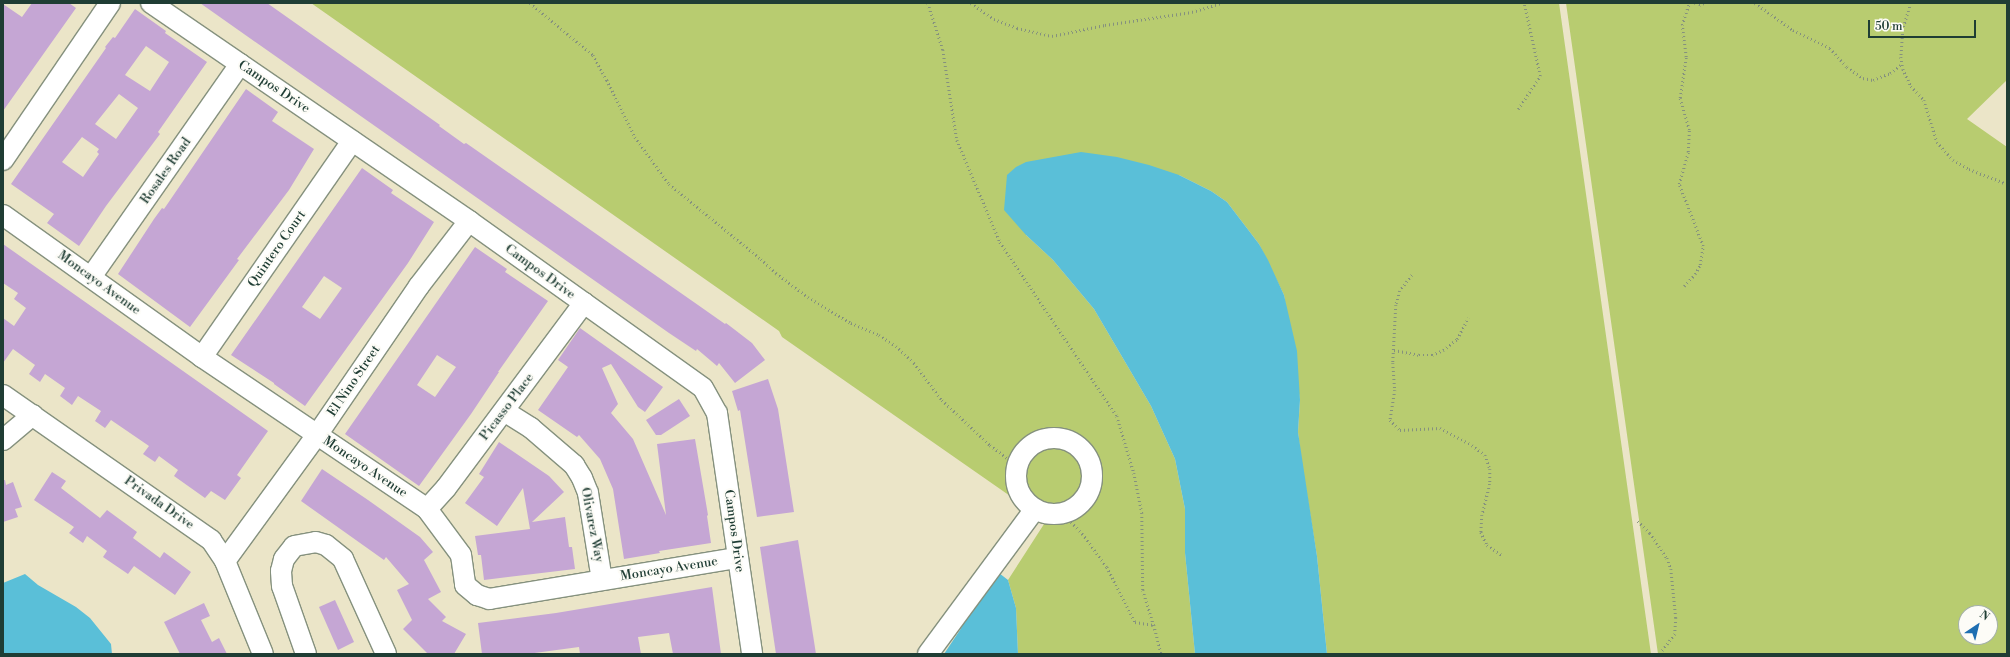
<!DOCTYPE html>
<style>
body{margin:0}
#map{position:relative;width:2010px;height:657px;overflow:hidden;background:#ebe5c8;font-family:"Libre Bodoni",serif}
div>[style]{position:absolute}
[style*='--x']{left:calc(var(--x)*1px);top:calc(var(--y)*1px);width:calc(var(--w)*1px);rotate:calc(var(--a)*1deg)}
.green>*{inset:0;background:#b8cc70}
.water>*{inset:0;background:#5abfd8}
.building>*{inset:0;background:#c5a6d4}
.path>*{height:2.5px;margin-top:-1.25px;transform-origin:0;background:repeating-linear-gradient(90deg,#85917e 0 1px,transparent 0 4px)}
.roads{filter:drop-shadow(1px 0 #85917e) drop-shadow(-1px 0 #85917e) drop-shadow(0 1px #85917e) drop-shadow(0 -1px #85917e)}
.minor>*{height:20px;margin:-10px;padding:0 10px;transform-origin:10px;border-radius:10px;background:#fff}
.minor>.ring{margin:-10px;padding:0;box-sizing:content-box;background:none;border:20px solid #fff;border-radius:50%}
span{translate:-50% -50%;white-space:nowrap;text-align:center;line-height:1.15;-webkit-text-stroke:4px #fdfcf7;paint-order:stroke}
.street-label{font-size:13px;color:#1f3d34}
.frame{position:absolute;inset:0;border:4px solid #1f3d34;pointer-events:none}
.north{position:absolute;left:1958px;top:605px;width:40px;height:40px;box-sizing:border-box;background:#fdfcf7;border:1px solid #a4b0a9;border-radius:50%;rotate:35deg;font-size:11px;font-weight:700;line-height:16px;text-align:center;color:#1f3d34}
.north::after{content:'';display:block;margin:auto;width:14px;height:18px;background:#1f6fb2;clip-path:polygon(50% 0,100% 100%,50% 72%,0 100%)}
.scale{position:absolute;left:1868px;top:20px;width:108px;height:18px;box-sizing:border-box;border:2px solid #1f3d34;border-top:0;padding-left:5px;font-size:12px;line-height:14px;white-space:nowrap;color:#1f3d34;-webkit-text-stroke:3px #fdfcf7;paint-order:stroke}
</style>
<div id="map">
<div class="green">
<div style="clip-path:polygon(311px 3px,1559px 3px,1651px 654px,1327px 654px,1317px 556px,1301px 458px,1298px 432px,1300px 400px,1284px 295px,1259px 244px,1227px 202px,1211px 191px,1179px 175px,1026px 235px,1053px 260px,1094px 309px,1151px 406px,1175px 459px,1185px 509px,1185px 553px,1195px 654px,1018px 654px,1016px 608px,1008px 580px,1046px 521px,782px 337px,779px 331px)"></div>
<div style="clip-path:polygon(evenodd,1566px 3px,2007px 3px,2007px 80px,1967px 119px,2007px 147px,2007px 654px,1658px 654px,1566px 3px,1966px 613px,1990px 613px,1990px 637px,1966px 637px,1966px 613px)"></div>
</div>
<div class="water">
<div style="clip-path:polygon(1081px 152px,1117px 157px,1149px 165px,1179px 175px,1211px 191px,1227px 202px,1259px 244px,1268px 260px,1284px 295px,1297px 351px,1300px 400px,1298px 432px,1317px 556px,1327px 654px,1195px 654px,1185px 553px,1185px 509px,1175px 459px,1151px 406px,1094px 309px,1053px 260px,1026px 235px,1004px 210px,1007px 175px,1016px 167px,1026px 162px)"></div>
<div style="clip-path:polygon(999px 573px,1008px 580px,1016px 608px,1018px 654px,944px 654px,960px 630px,988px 579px)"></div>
<div style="clip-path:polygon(25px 574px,38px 585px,76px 607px,90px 618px,111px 644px,112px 654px,3px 654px,3px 583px)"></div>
</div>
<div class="building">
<div style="clip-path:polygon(32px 3px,69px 3px,76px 8px,3px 111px,3px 4px,22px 17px)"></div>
<div style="clip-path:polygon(200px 3px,267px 3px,440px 125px,439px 126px,464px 144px,466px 143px,698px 305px,725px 324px,726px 323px,752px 343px,765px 360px,735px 383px,719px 363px,717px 366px,697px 349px,696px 351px,669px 333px)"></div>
<div style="clip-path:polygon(evenodd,135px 9px,166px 31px,165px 33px,207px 62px,158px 132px,160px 134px,106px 206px,79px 246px,47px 223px,54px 214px,11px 184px,106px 48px,105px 47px,113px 37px,115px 38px,135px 9px,146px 46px,169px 62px,150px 91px,125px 75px,146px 46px,135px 9px,119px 94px,138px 108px,116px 139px,95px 124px,119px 94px,135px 9px,82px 137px,99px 149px,97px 152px,99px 154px,83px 177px,62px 162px,82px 137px)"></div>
<div style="clip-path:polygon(246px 89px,278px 112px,272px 121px,314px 149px,289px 190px,237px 259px,239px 260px,190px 327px,118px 274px,154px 219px,162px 208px,164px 209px)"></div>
<div style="clip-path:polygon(evenodd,362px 168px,393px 190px,391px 193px,434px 222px,408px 263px,305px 406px,274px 384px,274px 383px,231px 355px,362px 168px,324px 276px,342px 288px,320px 319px,302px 307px,324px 276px)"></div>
<div style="clip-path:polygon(3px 244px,268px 431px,237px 475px,241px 478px,225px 500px,211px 491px,205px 498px,174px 476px,178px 470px,159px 456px,155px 462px,143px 454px,149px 446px,111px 420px,105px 428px,95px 421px,101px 411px,78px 396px,72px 405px,60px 396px,65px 388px,45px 374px,40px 382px,29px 374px,35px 365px,13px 349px,3px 363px,3px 318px,14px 326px,26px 308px,14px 299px,18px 293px,3px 283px)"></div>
<div style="clip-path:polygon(evenodd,475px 247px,507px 269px,505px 272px,548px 301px,498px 372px,499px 372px,471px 414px,419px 486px,345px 434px,475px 247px,437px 355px,456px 367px,435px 397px,417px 385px,437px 355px)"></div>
<div style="clip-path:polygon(580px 328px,663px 387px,645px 412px,638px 407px,611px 364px,602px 368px,618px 404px,611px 413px,633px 439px,666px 515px,657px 444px,695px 439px,708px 515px,707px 516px,711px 543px,659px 551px,660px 553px,624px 559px,613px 489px,600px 459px,579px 435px,577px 437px,538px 410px,568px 367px,558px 360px)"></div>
<div style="clip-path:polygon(768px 379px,778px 409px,794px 512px,757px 517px,740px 410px,738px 411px,732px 391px)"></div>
<div style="clip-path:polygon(679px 399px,690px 416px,661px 435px,656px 435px,646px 420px)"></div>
<div style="clip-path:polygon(499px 442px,549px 476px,564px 492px,532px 522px,565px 517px,569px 547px,572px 547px,575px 569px,484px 580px,481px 555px,478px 555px,475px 536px,530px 529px,523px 488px,497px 526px,465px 503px,484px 477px,479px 474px)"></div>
<div style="clip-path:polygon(322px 469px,368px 500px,420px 537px,433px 552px,424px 560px,441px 592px,428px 599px,446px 617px,442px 621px,466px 634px,454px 654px,428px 654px,403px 629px,412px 620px,397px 590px,409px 584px,386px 557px,384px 560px,301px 501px)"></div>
<div style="clip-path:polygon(52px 472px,66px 481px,61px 488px,100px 518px,107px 510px,137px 532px,133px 538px,160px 558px,164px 552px,191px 572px,175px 595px,134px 566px,128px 574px,103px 557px,107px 551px,87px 536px,83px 543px,69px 533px,74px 527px,34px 500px)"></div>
<div style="clip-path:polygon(3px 480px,5px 480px,6px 485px,13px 482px,22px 507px,15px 509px,18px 517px,3px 522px)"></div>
<div style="clip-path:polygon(798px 540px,816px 654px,776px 654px,760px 547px)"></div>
<div style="clip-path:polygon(712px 587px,721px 654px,673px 654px,669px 633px,638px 637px,641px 654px,580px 654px,579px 647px,527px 654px,482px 654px,478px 623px,556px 613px)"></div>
<div style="clip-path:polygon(335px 600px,354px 642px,338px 650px,319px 607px)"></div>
<div style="clip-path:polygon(204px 603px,210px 616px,201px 620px,212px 642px,219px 638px,227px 654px,180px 654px,164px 622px)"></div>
</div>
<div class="path">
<div style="--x:530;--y:3;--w:82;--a:39.5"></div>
<div style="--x:593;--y:55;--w:29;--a:61"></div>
<div style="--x:607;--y:80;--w:64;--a:63.8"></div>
<div style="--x:635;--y:137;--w:58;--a:54.1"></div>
<div style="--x:669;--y:184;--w:119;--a:39.2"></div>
<div style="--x:761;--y:259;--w:21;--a:43"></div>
<div style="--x:776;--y:273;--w:40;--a:37"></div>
<div style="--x:808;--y:297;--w:50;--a:31.2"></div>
<div style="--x:851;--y:323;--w:30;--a:23"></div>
<div style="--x:879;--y:335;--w:20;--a:33"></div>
<div style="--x:896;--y:346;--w:25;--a:43"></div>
<div style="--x:914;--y:363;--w:46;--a:52.9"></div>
<div style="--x:942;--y:400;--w:66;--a:43.2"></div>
<div style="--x:990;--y:445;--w:35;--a:37"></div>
<div style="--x:928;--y:3;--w:49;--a:72.3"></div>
<div style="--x:943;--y:50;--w:91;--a:81.2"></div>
<div style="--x:957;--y:140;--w:111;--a:67.1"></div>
<div style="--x:1000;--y:242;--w:210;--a:56.1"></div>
<div style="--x:1117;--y:416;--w:59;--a:73.4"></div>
<div style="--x:1134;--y:473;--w:41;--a:78.7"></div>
<div style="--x:1142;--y:513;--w:77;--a:89.3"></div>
<div style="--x:1143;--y:590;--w:37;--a:73"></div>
<div style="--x:1154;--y:625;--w:30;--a:76"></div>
<div style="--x:971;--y:3;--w:28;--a:35"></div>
<div style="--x:994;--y:19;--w:25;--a:21"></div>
<div style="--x:1017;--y:28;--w:36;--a:13"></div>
<div style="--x:1052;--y:36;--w:54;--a:-11.7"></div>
<div style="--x:1105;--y:25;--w:88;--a:-8.5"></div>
<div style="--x:1192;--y:12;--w:31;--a:-17"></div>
<div style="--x:1695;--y:3;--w:4;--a:27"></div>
<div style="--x:1699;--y:5;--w:5;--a:-22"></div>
<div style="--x:1755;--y:3;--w:47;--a:35.4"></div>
<div style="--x:1793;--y:30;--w:41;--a:25.9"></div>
<div style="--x:1830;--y:48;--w:25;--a:48"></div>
<div style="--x:1847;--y:67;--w:19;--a:35"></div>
<div style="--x:1863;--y:78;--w:10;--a:11"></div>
<div style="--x:1873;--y:80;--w:18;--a:-22"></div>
<div style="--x:1890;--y:73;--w:15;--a:-37"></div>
<div style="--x:1911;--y:3;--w:28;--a:107"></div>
<div style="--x:1903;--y:30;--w:27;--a:94"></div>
<div style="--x:1901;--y:57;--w:12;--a:81"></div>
<div style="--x:1903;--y:69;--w:19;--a:65"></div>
<div style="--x:1911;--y:86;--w:19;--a:47"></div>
<div style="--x:1924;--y:100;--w:44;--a:72.8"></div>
<div style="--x:1937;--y:142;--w:24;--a:48"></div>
<div style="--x:1953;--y:160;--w:18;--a:29"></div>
<div style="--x:1969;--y:169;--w:41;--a:21.5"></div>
<div style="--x:1518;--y:109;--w:40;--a:-56"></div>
<div style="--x:1540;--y:76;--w:75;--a:-102.4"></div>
<div style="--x:1412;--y:275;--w:20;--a:127"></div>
<div style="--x:1400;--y:291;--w:15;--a:106"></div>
<div style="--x:1396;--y:305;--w:58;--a:93"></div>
<div style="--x:1393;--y:363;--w:27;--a:86"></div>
<div style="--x:1395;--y:390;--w:30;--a:99"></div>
<div style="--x:1390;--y:420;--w:14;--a:45"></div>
<div style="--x:1400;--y:430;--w:40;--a:-2.9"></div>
<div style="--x:1440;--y:428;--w:36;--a:28"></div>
<div style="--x:1472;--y:445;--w:16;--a:38"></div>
<div style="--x:1485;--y:455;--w:15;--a:70"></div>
<div style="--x:1490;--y:469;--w:15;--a:90"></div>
<div style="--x:1490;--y:484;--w:32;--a:104"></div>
<div style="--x:1482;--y:515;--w:17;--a:93"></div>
<div style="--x:1481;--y:532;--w:14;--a:65"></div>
<div style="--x:1487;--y:545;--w:18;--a:34"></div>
<div style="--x:1684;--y:286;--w:16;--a:-47"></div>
<div style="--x:1695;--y:274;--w:10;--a:-61"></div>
<div style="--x:1700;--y:265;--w:19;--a:-81"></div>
<div style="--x:1703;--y:246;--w:66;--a:-111.2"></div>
<div style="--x:1679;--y:184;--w:33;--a:-74"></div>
<div style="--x:1688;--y:152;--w:22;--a:-87"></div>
<div style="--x:1689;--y:130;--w:33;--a:-106"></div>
<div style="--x:1680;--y:98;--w:41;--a:-81.7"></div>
<div style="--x:1686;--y:57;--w:32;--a:-97"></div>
<div style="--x:1682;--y:25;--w:23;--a:-72"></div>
<div style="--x:1394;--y:350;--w:25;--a:11"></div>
<div style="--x:1419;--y:355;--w:13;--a:0"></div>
<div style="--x:1432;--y:355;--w:12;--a:-24"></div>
<div style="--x:1443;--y:350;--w:18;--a:-38"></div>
<div style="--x:1457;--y:339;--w:24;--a:-62"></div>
<div style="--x:1063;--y:513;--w:33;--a:47"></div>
<div style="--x:1085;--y:537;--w:37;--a:54"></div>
<div style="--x:1107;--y:567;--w:62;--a:63"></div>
<div style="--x:1135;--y:622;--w:19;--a:9"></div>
<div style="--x:1638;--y:521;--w:17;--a:45"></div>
<div style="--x:1650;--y:533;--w:30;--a:56"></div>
<div style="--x:1667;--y:558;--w:12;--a:70"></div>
<div style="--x:1671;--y:569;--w:49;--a:84.2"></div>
<div style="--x:1676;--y:618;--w:16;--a:94"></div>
<div style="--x:1675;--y:634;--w:25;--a:127"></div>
</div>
<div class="roads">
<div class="minor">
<div style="--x:151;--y:3;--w:386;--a:34.4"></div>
<div style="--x:469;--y:221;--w:287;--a:35.5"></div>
<div style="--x:703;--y:388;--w:29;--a:61"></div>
<div style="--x:717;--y:413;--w:244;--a:81.7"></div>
<div style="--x:3;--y:160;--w:190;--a:-55.7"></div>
<div style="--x:3;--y:215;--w:244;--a:35.5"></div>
<div style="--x:202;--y:357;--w:272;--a:34"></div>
<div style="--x:427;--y:509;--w:57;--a:53.5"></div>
<div style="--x:461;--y:555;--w:30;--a:82"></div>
<div style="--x:465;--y:585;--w:16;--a:40"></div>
<div style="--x:477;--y:595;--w:13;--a:18"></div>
<div style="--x:489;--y:599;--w:252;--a:-9.4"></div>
<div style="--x:91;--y:277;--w:260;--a:-55"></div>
<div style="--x:202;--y:357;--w:263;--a:-55.2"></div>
<div style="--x:3;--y:395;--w:254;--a:34.9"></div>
<div style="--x:211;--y:540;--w:25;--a:56"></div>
<div style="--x:225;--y:561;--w:100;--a:67.8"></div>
<div style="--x:504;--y:411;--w:32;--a:32"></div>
<div style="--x:531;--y:428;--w:57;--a:40.7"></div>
<div style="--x:574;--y:465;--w:15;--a:58"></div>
<div style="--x:582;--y:478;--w:16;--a:68"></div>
<div style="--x:588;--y:493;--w:88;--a:80.9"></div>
<div class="ring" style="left:1016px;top:438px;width:56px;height:56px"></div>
<div style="--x:3;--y:440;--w:39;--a:-40"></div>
<div style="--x:427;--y:509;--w:28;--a:-48"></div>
<div style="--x:446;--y:488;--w:231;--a:-53.3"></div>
<div style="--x:225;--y:561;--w:156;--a:-53.9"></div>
<div style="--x:317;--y:435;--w:181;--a:-55.6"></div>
<div style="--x:419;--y:286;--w:82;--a:-52.4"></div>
<div style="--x:306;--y:654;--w:72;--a:-109.4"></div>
<div style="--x:282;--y:586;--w:15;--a:-94"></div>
<div style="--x:281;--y:571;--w:12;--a:-76"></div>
<div style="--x:284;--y:559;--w:16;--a:-52"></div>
<div style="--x:294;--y:546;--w:22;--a:-10"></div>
<div style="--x:316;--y:542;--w:10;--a:17"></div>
<div style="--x:326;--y:545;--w:22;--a:39"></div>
<div style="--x:343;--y:559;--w:104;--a:65.6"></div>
<div style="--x:928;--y:654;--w:180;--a:-53.6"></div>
</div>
</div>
<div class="street-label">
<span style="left:274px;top:87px;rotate:34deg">Campos Drive</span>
<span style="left:166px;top:171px;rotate:-55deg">Rosales Road</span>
<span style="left:277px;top:249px;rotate:-55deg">Quintero Court</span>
<span style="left:540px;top:272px;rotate:36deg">Campos Drive</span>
<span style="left:99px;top:283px;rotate:36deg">Moncayo Avenue</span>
<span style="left:354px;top:381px;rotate:-56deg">El Nino Street</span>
<span style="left:507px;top:407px;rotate:-53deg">Picasso Place</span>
<span style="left:365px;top:467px;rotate:34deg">Moncayo Avenue</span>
<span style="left:159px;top:503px;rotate:35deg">Privada Drive</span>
<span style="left:592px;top:525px;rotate:79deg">Olivarez Way</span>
<span style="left:734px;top:531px;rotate:82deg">Campos Drive</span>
<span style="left:669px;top:569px;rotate:-9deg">Moncayo Avenue</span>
</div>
<div class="frame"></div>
<div class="north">N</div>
<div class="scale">50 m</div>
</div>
